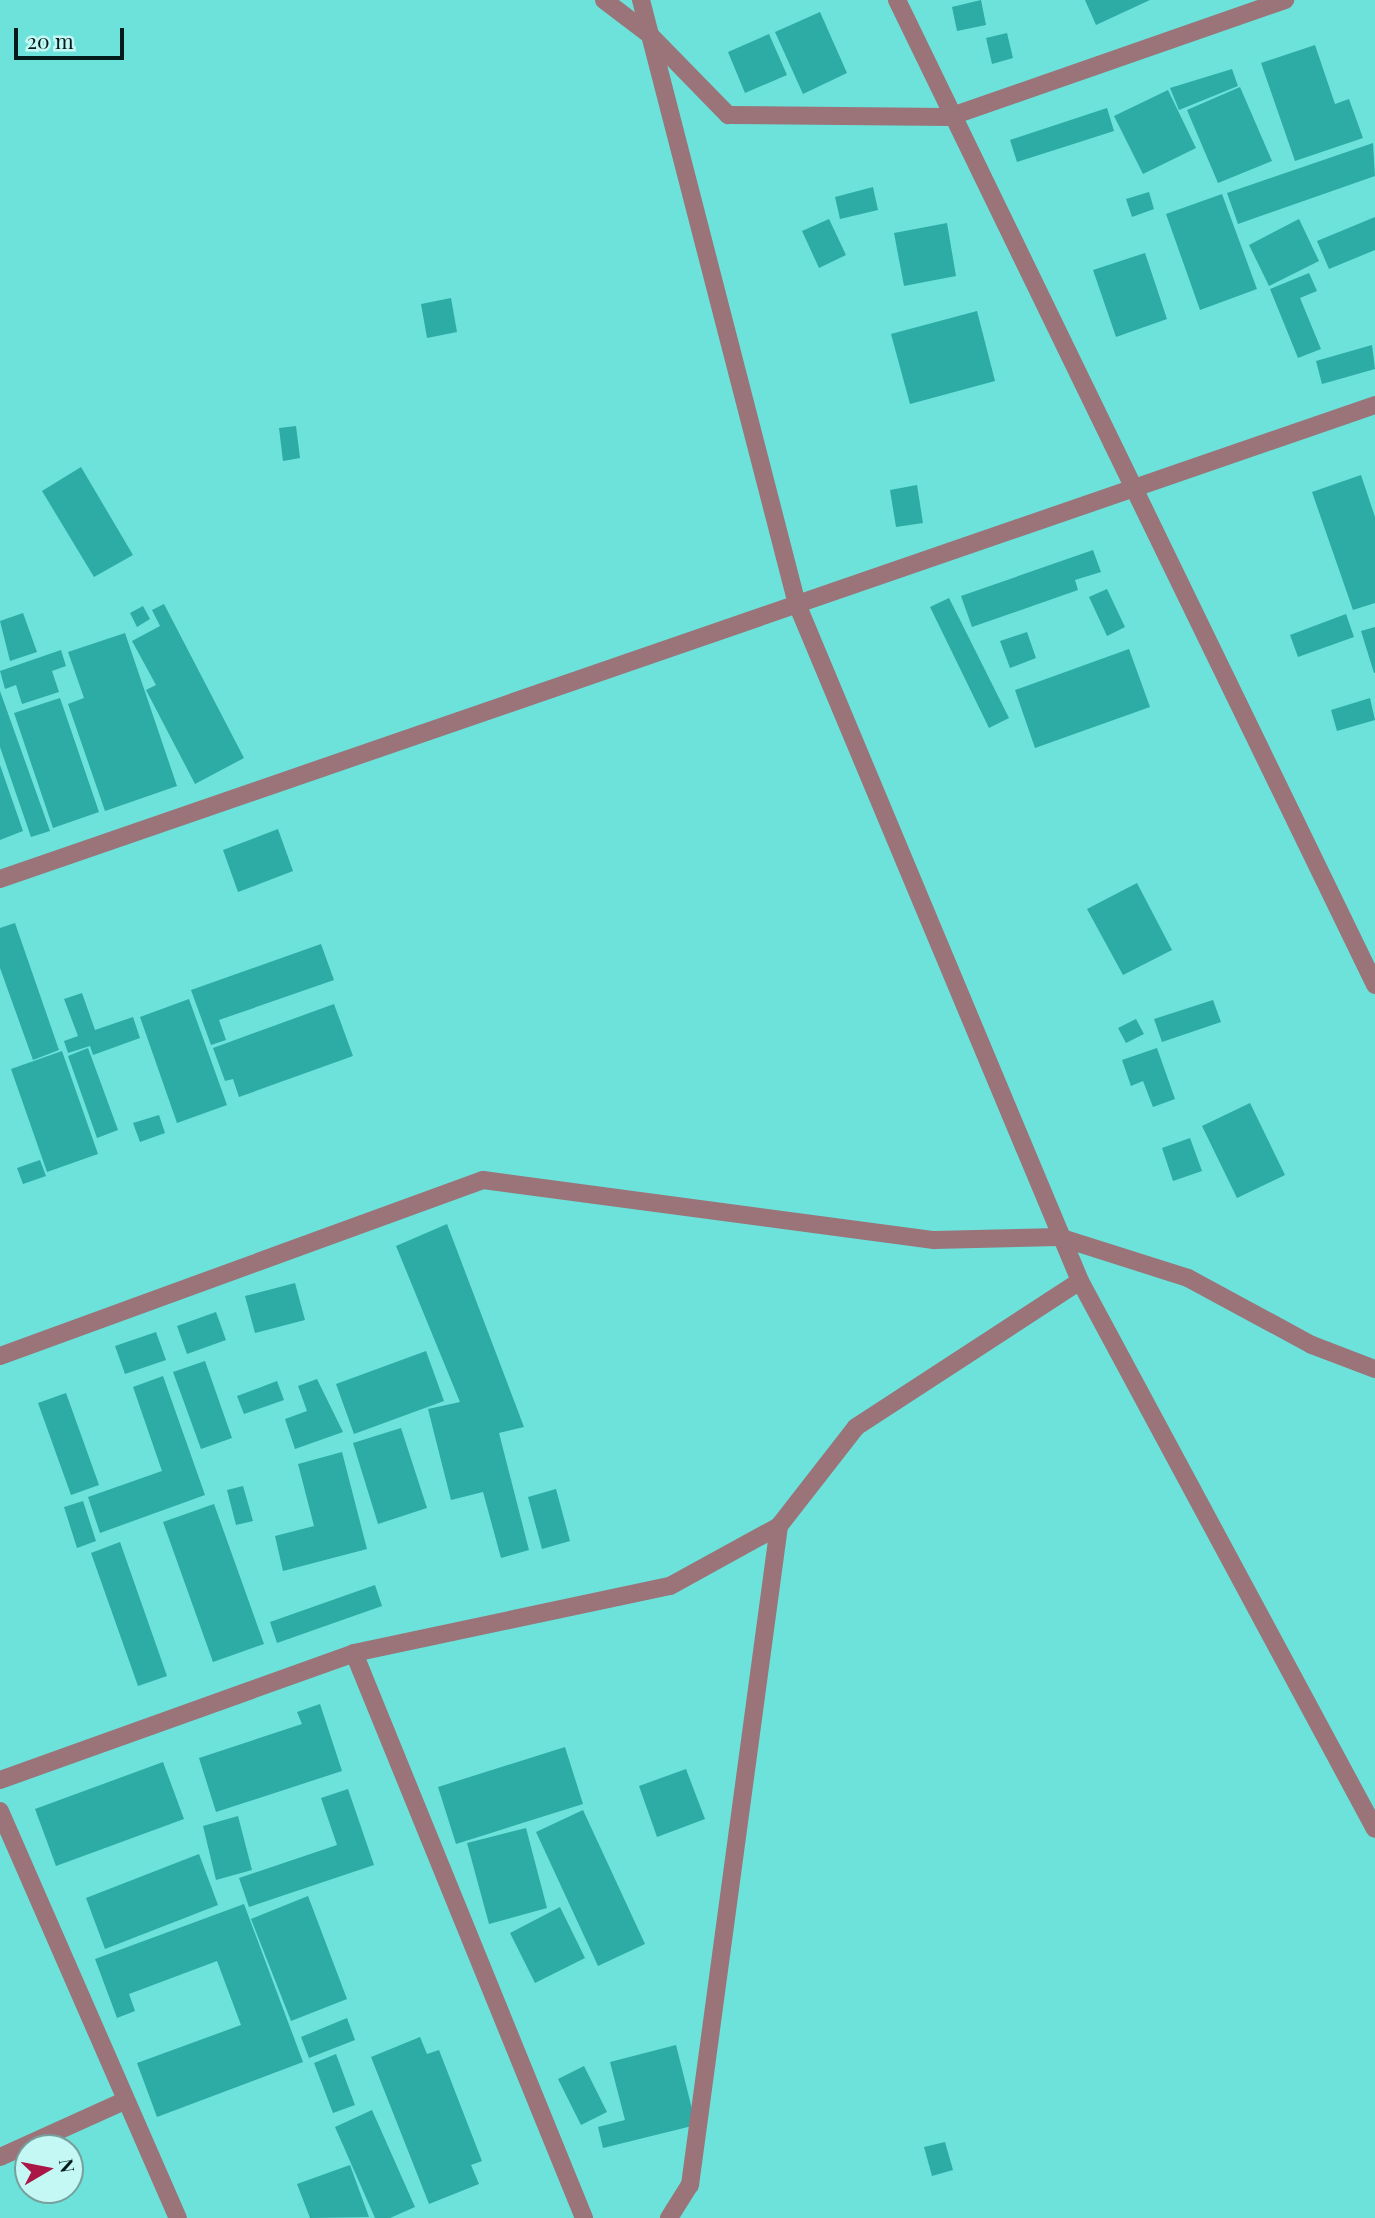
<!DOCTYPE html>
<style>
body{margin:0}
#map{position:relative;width:1375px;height:2218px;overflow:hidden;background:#6ce2db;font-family:"Playfair Display",serif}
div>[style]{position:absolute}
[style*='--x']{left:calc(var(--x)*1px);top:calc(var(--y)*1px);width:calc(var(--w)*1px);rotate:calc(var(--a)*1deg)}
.building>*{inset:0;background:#2caca5}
.street>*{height:18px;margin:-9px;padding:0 9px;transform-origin:9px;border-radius:9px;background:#9a7479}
span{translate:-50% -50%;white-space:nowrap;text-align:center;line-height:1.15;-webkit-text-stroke:6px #c4f8f4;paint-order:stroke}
.north{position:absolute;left:14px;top:2134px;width:70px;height:70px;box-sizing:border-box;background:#c4f8f4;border:2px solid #77a09d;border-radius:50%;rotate:80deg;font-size:19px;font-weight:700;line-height:28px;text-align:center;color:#031c1b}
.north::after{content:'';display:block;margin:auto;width:24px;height:32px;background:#aa1646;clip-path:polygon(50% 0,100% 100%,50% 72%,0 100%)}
.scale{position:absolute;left:14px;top:28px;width:110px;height:32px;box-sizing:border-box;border:4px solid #031c1b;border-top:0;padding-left:9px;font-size:21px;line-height:24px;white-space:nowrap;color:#031c1b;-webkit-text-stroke:5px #c4f8f4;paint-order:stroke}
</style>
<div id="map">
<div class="building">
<div style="clip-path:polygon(981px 0,986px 25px,957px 31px,952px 7px)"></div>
<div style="clip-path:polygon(1085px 0,1150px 0,1096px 25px)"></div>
<div style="clip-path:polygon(820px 12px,847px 73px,803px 94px,775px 32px)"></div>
<div style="clip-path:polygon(1007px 33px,1013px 58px,992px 64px,986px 38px)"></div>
<div style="clip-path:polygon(769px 34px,787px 75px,745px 93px,728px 52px)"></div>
<div style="clip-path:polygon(1315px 45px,1335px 104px,1349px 99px,1363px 138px,1295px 161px,1261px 63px)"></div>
<div style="clip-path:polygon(1232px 69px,1238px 86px,1179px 110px,1170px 88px)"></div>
<div style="clip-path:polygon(1240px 87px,1272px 161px,1218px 183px,1187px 110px)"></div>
<div style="clip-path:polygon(1168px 90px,1196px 148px,1143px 174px,1114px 116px)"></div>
<div style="clip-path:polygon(1107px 108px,1114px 131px,1017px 162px,1010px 140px)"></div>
<div style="clip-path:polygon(1373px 143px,1375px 176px,1238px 224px,1227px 193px)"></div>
<div style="clip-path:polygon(873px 187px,878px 210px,840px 219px,835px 197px)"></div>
<div style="clip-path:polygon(1149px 192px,1154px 209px,1132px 217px,1126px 199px)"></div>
<div style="clip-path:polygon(1222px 194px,1257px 289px,1200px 310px,1166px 214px)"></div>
<div style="clip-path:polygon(1375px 217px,1375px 250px,1329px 269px,1317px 241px)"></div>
<div style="clip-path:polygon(829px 219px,846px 255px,819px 268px,802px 231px)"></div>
<div style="clip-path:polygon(1299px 219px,1319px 261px,1269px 286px,1249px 245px)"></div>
<div style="clip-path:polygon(947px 223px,956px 276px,904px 286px,894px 233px)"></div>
<div style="clip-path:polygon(1145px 253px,1167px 319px,1116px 337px,1093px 270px)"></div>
<div style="clip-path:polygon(1309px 273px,1317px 291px,1300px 298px,1321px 349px,1298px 358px,1270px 289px)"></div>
<div style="clip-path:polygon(451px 298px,457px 332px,427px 338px,421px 304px)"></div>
<div style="clip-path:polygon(977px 311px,995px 381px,910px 404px,891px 334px)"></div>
<div style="clip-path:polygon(1372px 345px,1375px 369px,1322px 384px,1316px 361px)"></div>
<div style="clip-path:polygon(296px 426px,300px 458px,283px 461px,279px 428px)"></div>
<div style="clip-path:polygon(81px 467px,133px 555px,94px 577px,42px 491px)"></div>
<div style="clip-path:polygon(1361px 475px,1375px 517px,1375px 603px,1353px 610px,1312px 492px)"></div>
<div style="clip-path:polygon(917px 485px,923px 523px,896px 527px,890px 490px)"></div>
<div style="clip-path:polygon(1093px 550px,1101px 572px,1075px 580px,1078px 590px,972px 627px,961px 596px)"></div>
<div style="clip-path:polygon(1107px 589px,1125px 627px,1107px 636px,1089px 597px)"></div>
<div style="clip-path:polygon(949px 598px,1009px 718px,989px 728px,930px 607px)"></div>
<div style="clip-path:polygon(164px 604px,244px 758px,195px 784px,146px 690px,156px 685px,132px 641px,160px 626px,152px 610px)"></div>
<div style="clip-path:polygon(143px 606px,150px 619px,137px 627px,130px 613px)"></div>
<div style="clip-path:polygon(23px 613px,37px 652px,10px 661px,0 621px)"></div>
<div style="clip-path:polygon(1346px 614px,1354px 637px,1298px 657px,1290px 635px)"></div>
<div style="clip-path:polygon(1375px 627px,1375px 673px,1374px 673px,1361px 631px)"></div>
<div style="clip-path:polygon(1027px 632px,1036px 658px,1010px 668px,1000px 641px)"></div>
<div style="clip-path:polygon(125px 633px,177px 786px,105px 811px,68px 704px,84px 698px,68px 652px)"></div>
<div style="clip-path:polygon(1129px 649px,1150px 707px,1035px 748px,1015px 690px)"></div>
<div style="clip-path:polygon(61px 650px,66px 666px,52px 671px,59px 692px,22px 704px,16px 685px,5px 689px,0 671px)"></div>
<div style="clip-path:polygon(0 691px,50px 831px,31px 837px,0 747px)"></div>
<div style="clip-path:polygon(60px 698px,99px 812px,53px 828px,14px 713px)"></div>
<div style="clip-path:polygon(1370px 698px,1375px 720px,1337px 731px,1331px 710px)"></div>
<div style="clip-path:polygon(0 765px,23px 831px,0 840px)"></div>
<div style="clip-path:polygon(278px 829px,293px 871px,238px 892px,223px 850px)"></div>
<div style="clip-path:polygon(1137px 883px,1172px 950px,1123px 975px,1087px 909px)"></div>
<div style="clip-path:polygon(15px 923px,59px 1050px,33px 1060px,0 968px,0 928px)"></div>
<div style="clip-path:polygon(321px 944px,334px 980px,219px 1020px,226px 1040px,211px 1045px,191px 990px)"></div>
<div style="clip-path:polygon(82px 993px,95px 1030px,133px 1017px,140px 1038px,93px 1055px,90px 1046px,68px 1053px,64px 1041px,78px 1036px,64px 999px)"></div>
<div style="clip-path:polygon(189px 999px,227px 1105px,177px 1123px,140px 1017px)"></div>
<div style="clip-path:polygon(1213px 1000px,1221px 1022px,1162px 1042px,1154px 1019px)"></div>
<div style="clip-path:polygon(334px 1004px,353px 1056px,239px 1097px,233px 1079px,225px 1081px,213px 1048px)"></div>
<div style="clip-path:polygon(1136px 1019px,1144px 1034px,1126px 1043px,1118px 1028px)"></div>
<div style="clip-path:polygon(88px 1048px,118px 1130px,97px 1138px,68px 1056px)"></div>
<div style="clip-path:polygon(1157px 1048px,1175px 1099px,1153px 1107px,1143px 1081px,1131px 1086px,1122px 1060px)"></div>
<div style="clip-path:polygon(62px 1051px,98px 1154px,47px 1172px,11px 1069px)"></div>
<div style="clip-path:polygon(1250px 1103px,1285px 1175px,1237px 1198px,1202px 1126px)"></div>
<div style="clip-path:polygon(159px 1115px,165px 1133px,140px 1142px,133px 1123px)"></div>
<div style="clip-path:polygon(1190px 1138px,1202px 1171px,1173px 1181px,1162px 1148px)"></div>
<div style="clip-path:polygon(40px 1160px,46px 1176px,23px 1184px,17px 1168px)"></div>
<div style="clip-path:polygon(447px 1224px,524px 1427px,499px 1433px,529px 1550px,501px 1558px,483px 1492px,451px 1500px,428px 1409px,460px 1402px,396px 1246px)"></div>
<div style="clip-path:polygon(295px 1283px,305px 1320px,255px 1333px,245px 1296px)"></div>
<div style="clip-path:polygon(216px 1312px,226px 1340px,187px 1354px,177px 1326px)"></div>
<div style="clip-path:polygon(156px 1332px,166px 1360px,125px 1374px,115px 1346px)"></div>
<div style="clip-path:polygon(426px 1351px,444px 1401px,354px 1434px,336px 1384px)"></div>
<div style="clip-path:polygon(205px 1361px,232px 1438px,201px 1449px,173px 1372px)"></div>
<div style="clip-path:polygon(163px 1376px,205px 1495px,100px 1533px,88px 1497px,162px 1471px,133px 1387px)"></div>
<div style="clip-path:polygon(317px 1379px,343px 1432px,295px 1449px,285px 1419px,307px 1411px,298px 1386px)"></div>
<div style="clip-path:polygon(277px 1381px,284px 1400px,244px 1414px,237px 1396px)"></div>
<div style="clip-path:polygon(66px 1393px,99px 1485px,71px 1495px,38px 1403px)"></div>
<div style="clip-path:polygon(401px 1428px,427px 1508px,378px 1524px,353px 1443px)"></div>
<div style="clip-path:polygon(342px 1452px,367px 1549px,283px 1571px,275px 1536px,314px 1526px,298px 1464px)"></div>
<div style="clip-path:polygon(243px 1486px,253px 1521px,236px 1525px,227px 1490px)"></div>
<div style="clip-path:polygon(556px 1489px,570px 1541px,542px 1549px,528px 1497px)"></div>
<div style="clip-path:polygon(83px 1501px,96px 1541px,77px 1548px,64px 1507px)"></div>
<div style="clip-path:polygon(214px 1504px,264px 1644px,213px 1662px,163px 1522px)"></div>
<div style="clip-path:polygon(120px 1542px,167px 1676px,138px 1686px,91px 1553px)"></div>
<div style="clip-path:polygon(375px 1585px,382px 1606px,277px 1643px,270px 1622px)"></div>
<div style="clip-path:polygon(320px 1704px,342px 1771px,216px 1812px,199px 1758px,302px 1724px,297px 1712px)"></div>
<div style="clip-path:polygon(565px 1747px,583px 1804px,456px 1844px,438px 1787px)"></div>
<div style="clip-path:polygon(163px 1762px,184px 1819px,56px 1866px,35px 1809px)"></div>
<div style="clip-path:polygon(686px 1769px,705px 1819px,657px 1837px,639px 1786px)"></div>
<div style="clip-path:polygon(348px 1789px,374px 1865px,249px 1907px,239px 1878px,337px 1845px,321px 1798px)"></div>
<div style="clip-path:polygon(583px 1810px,645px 1944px,598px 1966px,536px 1832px)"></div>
<div style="clip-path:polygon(238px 1816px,252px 1870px,216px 1880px,203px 1826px)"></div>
<div style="clip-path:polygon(526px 1828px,547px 1908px,489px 1924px,467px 1843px)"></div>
<div style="clip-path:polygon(199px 1854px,218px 1905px,105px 1949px,86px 1898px)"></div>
<div style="clip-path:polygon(308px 1896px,347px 1999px,291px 2021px,251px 1919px)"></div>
<div style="clip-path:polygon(244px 1904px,303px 2062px,157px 2117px,137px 2063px,241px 2025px,217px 1961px,129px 1994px,135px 2011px,117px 2018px,95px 1959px)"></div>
<div style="clip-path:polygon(560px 1907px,585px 1958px,535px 1983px,510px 1933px)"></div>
<div style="clip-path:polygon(347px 2018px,355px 2040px,309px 2058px,301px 2037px)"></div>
<div style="clip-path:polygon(420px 2037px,427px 2054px,439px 2050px,482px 2161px,471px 2165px,479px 2184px,429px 2204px,371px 2057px)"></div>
<div style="clip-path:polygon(676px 2045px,696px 2125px,603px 2148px,598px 2127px,625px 2120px,610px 2062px)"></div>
<div style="clip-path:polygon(336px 2054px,355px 2105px,333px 2113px,314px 2063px)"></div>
<div style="clip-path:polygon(584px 2066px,607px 2112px,581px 2125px,558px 2079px)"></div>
<div style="clip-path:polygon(372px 2110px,415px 2207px,390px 2218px,375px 2218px,335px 2127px)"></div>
<div style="clip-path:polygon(945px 2142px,953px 2170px,932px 2176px,924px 2147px)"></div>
<div style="clip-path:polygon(350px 2165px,369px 2217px,310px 2218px,297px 2184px)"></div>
</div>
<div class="street">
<div style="--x:604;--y:0;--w:58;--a:37.3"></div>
<div style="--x:650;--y:35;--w:112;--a:45.7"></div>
<div style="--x:728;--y:115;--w:221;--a:0.5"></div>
<div style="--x:949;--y:117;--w:356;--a:-19.2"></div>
<div style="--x:641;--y:0;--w:624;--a:75.52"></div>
<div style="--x:797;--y:604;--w:734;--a:67.31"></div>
<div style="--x:1080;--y:1281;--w:622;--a:61.71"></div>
<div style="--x:897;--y:0;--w:1095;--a:64.11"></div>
<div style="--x:0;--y:879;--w:1454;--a:-19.02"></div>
<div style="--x:0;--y:1356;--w:514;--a:-20.02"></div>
<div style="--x:483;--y:1180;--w:455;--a:7.6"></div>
<div style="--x:934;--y:1240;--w:125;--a:-1.4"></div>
<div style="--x:1059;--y:1237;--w:135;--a:17.6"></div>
<div style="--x:1188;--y:1278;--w:141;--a:28.4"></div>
<div style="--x:1312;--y:1345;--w:67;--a:20.9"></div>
<div style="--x:354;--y:1653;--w:610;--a:67.85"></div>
<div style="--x:0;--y:1780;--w:376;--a:-19.7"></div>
<div style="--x:354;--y:1653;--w:323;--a:-12"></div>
<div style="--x:670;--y:1586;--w:124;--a:-28.8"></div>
<div style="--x:779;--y:1526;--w:125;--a:-52.1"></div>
<div style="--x:856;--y:1427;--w:267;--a:-33.1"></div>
<div style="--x:0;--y:1811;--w:444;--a:66.4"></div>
<div style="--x:0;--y:2157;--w:138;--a:-24.3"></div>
<div style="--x:669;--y:2218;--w:39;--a:-58"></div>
<div style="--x:690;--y:2185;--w:665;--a:-82.31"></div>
</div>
<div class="north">N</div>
<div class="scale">20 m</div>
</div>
